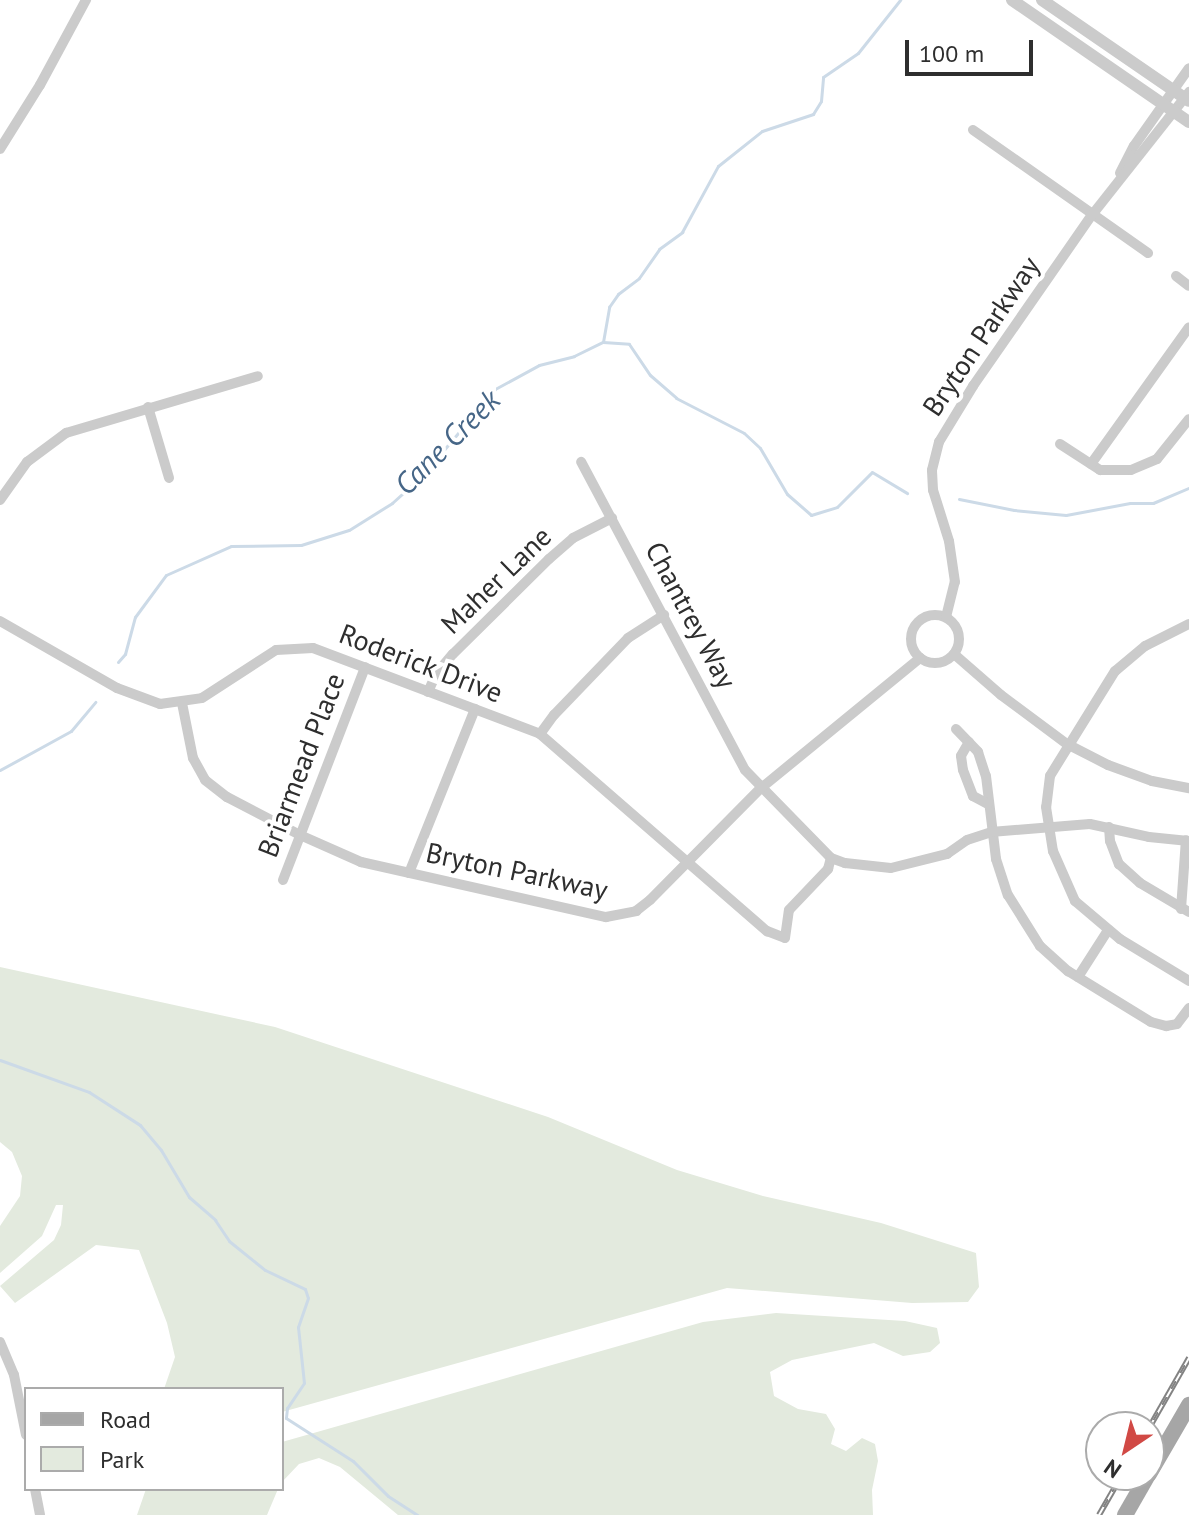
<!DOCTYPE html>
<style>
body{margin:0}
#map{position:relative;width:1189px;height:1515px;overflow:hidden;background:#fff;font-family:"PT Sans",sans-serif}
div>[style]{position:absolute}
[style*='--x']{left:calc(var(--x)*1px);top:calc(var(--y)*1px);width:calc(var(--w)*1px);rotate:calc(var(--a)*1deg)}
.green>*{inset:0;background:#e3eade}
.stream>*{height:3px;margin:-1.5px;padding:0 1.5px;transform-origin:1.5px;border-radius:1.5px;background:#ccdae7}
.minor>*{height:10px;margin:-5px;padding:0 5px;transform-origin:5px;border-radius:5px;background:#cbcbcb}
.minor>.ring{margin:-5px;padding:0;box-sizing:content-box;background:none;border:10px solid #cbcbcb;border-radius:50%}
.tertiary>*{height:12px;margin:-6px;padding:0 6px;transform-origin:6px;border-radius:6px;background:#cbcbcb}
.primary>*{height:16px;margin:-8px;padding:0 8px;transform-origin:8px;border-radius:8px;background:#a6a6a6}
.rail>*{height:6px;margin-top:-3px;transform-origin:0;background:repeating-linear-gradient(90deg,#fff 0 9px,#838383 0 18px);box-sizing:border-box;border-block:2px solid #838383}
span{translate:-50% -50%;white-space:nowrap;text-align:center;line-height:1.15;-webkit-text-stroke:8px #fff;paint-order:stroke}
.street-label{font-size:28px;color:#2e2e2e}
.water-label{font-size:30px;color:#466687;font-style:italic}
.legend{position:absolute;left:24px;top:1387px;width:260px;height:104px;box-sizing:border-box;background:#fff;border:2px solid #ababab;margin:0;padding:10px 14px;list-style:none;font-size:24px;color:#2e2e2e}
.legend li{display:flex;align-items:center;gap:16px;height:40px}
.legend b{width:40px;border:2px solid #ababab}
.north{position:absolute;left:1085px;top:1411px;width:80px;height:80px;box-sizing:border-box;background:#fff;border:2px solid #ababab;border-radius:50%;rotate:215deg;font-size:22px;font-weight:700;line-height:32px;text-align:center;color:#2e2e2e}
.north::after{content:'';display:block;margin:auto;width:28px;height:36px;background:#d14945;clip-path:polygon(50% 0,100% 100%,50% 72%,0 100%)}
.scale{position:absolute;left:905px;top:40px;width:128px;height:36px;box-sizing:border-box;border:4px solid #2e2e2e;border-top:0;padding-left:10px;font-size:24px;line-height:28px;white-space:nowrap;color:#2e2e2e;-webkit-text-stroke:6px #fff;paint-order:stroke}
</style>
<div id="map">
<div class="green">
<div style="clip-path:polygon(0 967px,275px 1027px,548px 1117px,677px 1170px,763px 1196px,881px 1223px,976px 1253px,979px 1287px,968px 1302px,912px 1303px,727px 1288px,282px 1412px,282px 1389px,164px 1389px,175px 1357px,167px 1323px,139px 1250px,96px 1245px,15px 1303px,0 1286px,54px 1240px,61px 1225px,63px 1205px,56px 1205px,42px 1236px,0 1273px,0 1226px,20px 1196px,22px 1176px,12px 1152px,0 1142px)"></div>
<div style="clip-path:polygon(776px 1313px,905px 1321px,937px 1328px,940px 1343px,930px 1352px,903px 1356px,874px 1343px,792px 1360px,770px 1372px,774px 1396px,798px 1409px,826px 1414px,835px 1429px,831px 1444px,846px 1451px,862px 1438px,875px 1444px,878px 1461px,872px 1490px,873px 1515px,398px 1515px,340px 1467px,319px 1458px,299px 1464px,282px 1482px,282px 1442px,703px 1322px)"></div>
<div style="clip-path:polygon(146px 1489px,278px 1489px,267px 1515px,137px 1515px)"></div>
</div>
<div class="stream">
<div style="--x:603;--y:342;--w:36;--a:-80"></div>
<div style="--x:609;--y:307;--w:16;--a:-55"></div>
<div style="--x:618;--y:294;--w:26;--a:-37"></div>
<div style="--x:639;--y:278;--w:35;--a:-55"></div>
<div style="--x:659;--y:249;--w:29;--a:-36"></div>
<div style="--x:682;--y:232;--w:75;--a:-61.4"></div>
<div style="--x:718;--y:166;--w:56;--a:-38.5"></div>
<div style="--x:762;--y:131;--w:54;--a:-18.4"></div>
<div style="--x:813;--y:114;--w:15;--a:-58"></div>
<div style="--x:821;--y:101;--w:24;--a:-85"></div>
<div style="--x:823;--y:77;--w:42;--a:-34.4"></div>
<div style="--x:858;--y:53;--w:68;--a:-51.6"></div>
<div style="--x:959;--y:499;--w:56;--a:11.3"></div>
<div style="--x:1014;--y:510;--w:52;--a:5.5"></div>
<div style="--x:1066;--y:515;--w:65;--a:-10.6"></div>
<div style="--x:1130;--y:503;--w:23;--a:0"></div>
<div style="--x:1153;--y:503;--w:39;--a:-23"></div>
<div style="--x:118;--y:662;--w:11;--a:-49"></div>
<div style="--x:125;--y:654;--w:38;--a:-75"></div>
<div style="--x:135;--y:617;--w:52;--a:-53.6"></div>
<div style="--x:166;--y:575;--w:71;--a:-24"></div>
<div style="--x:231;--y:546;--w:70;--a:-0.8"></div>
<div style="--x:301;--y:545;--w:50;--a:-17.4"></div>
<div style="--x:349;--y:530;--w:51;--a:-32.1"></div>
<div style="--x:392;--y:503;--w:39;--a:-42"></div>
<div style="--x:421;--y:477;--w:115;--a:-49.9"></div>
<div style="--x:495;--y:389;--w:50;--a:-28.6"></div>
<div style="--x:539;--y:365;--w:36;--a:-14"></div>
<div style="--x:574;--y:356;--w:32;--a:-26"></div>
<div style="--x:603;--y:342;--w:26;--a:4"></div>
<div style="--x:629;--y:344;--w:37;--a:56"></div>
<div style="--x:650;--y:375;--w:35;--a:41"></div>
<div style="--x:676;--y:398;--w:76;--a:27.2"></div>
<div style="--x:744;--y:433;--w:22;--a:43"></div>
<div style="--x:760;--y:448;--w:53;--a:59.6"></div>
<div style="--x:787;--y:494;--w:32;--a:41"></div>
<div style="--x:811;--y:515;--w:27;--a:-17"></div>
<div style="--x:837;--y:507;--w:49;--a:-45"></div>
<div style="--x:872;--y:472;--w:41;--a:31"></div>
<div style="--x:0;--y:770;--w:81;--a:-28.8"></div>
<div style="--x:71;--y:731;--w:38;--a:-50"></div>
<div style="--x:0;--y:1060;--w:95;--a:19.8"></div>
<div style="--x:89;--y:1092;--w:61;--a:32.9"></div>
<div style="--x:140;--y:1125;--w:33;--a:50"></div>
<div style="--x:161;--y:1150;--w:55;--a:59.2"></div>
<div style="--x:189;--y:1197;--w:35;--a:41"></div>
<div style="--x:215;--y:1220;--w:25;--a:56"></div>
<div style="--x:229;--y:1241;--w:46;--a:38.9"></div>
<div style="--x:265;--y:1270;--w:44;--a:25.4"></div>
<div style="--x:305;--y:1289;--w:9;--a:72"></div>
<div style="--x:308;--y:1298;--w:31;--a:109"></div>
<div style="--x:298;--y:1327;--w:56;--a:83.9"></div>
<div style="--x:304;--y:1383;--w:30;--a:124"></div>
<div style="--x:287;--y:1408;--w:10;--a:96"></div>
<div style="--x:286;--y:1418;--w:80;--a:32.7"></div>
<div style="--x:353;--y:1461;--w:49;--a:45"></div>
<div style="--x:388;--y:1496;--w:35;--a:33"></div>
</div>
<div class="minor">
<div style="--x:973;--y:130;--w:214;--a:35.1"></div>
<div style="--x:0;--y:149;--w:75;--a:-58"></div>
<div style="--x:40;--y:85;--w:97;--a:-61.6"></div>
<div style="--x:1120;--y:173;--w:30;--a:-63"></div>
<div style="--x:1134;--y:146;--w:95;--a:-54.8"></div>
<div style="--x:1176;--y:276;--w:16;--a:38"></div>
<div style="--x:148;--y:407;--w:74;--a:73.5"></div>
<div style="--x:1060;--y:444;--w:48;--a:33"></div>
<div style="--x:1100;--y:470;--w:31;--a:0"></div>
<div style="--x:1131;--y:470;--w:28;--a:-23"></div>
<div style="--x:1157;--y:459;--w:51;--a:-51.3"></div>
<div style="--x:1091;--y:464;--w:168;--a:-54.4"></div>
<div style="--x:0;--y:500;--w:47;--a:-54.6"></div>
<div style="--x:27;--y:462;--w:49;--a:-36.6"></div>
<div style="--x:66;--y:433;--w:200;--a:-16.5"></div>
<div class="ring" style="left:911px;top:615px;width:38px;height:38px"></div>
<div style="--x:946;--y:617;--w:36;--a:-76"></div>
<div style="--x:955;--y:582;--w:41;--a:-98.3"></div>
<div style="--x:949;--y:541;--w:53;--a:-107.4"></div>
<div style="--x:933;--y:490;--w:20;--a:-93"></div>
<div style="--x:932;--y:470;--w:29;--a:-76"></div>
<div style="--x:939;--y:442;--w:66;--a:-58.7"></div>
<div style="--x:973;--y:386;--w:208;--a:-55.2"></div>
<div style="--x:1092;--y:215;--w:157;--a:-51.7"></div>
<div style="--x:0;--y:621;--w:135;--a:29.8"></div>
<div style="--x:117;--y:688;--w:46;--a:20.4"></div>
<div style="--x:160;--y:704;--w:42;--a:-8.1"></div>
<div style="--x:202;--y:698;--w:88;--a:-33"></div>
<div style="--x:276;--y:650;--w:37;--a:-3"></div>
<div style="--x:313;--y:648;--w:243;--a:20.7"></div>
<div style="--x:540;--y:734;--w:301;--a:41"></div>
<div style="--x:767;--y:931;--w:19;--a:21"></div>
<div style="--x:785;--y:938;--w:28;--a:-82"></div>
<div style="--x:789;--y:910;--w:57;--a:-46.4"></div>
<div style="--x:828;--y:869;--w:11;--a:-75"></div>
<div style="--x:831;--y:858;--w:123;--a:-134.3"></div>
<div style="--x:745;--y:770;--w:349;--a:-118"></div>
<div style="--x:1189;--y:624;--w:49;--a:153.4"></div>
<div style="--x:1145;--y:646;--w:39;--a:140"></div>
<div style="--x:1115;--y:671;--w:123;--a:121.8"></div>
<div style="--x:1050;--y:776;--w:31;--a:97"></div>
<div style="--x:1046;--y:807;--w:45;--a:81"></div>
<div style="--x:1053;--y:851;--w:55;--a:66.3"></div>
<div style="--x:1075;--y:901;--w:59;--a:40.2"></div>
<div style="--x:1120;--y:939;--w:81;--a:31.3"></div>
<div style="--x:954;--y:654;--w:62;--a:41.1"></div>
<div style="--x:1001;--y:695;--w:82;--a:36.6"></div>
<div style="--x:1067;--y:744;--w:46;--a:27.1"></div>
<div style="--x:1108;--y:765;--w:47;--a:20"></div>
<div style="--x:1152;--y:781;--w:38;--a:11"></div>
<div style="--x:428;--y:692;--w:20;--a:-66"></div>
<div style="--x:436;--y:674;--w:26;--a:-50"></div>
<div style="--x:453;--y:654;--w:135;--a:-44.7"></div>
<div style="--x:549;--y:559;--w:32;--a:-41"></div>
<div style="--x:573;--y:538;--w:44;--a:-27.1"></div>
<div style="--x:182;--y:703;--w:56;--a:78.7"></div>
<div style="--x:193;--y:758;--w:25;--a:61"></div>
<div style="--x:205;--y:780;--w:28;--a:38"></div>
<div style="--x:227;--y:797;--w:82;--a:27.5"></div>
<div style="--x:300;--y:835;--w:67;--a:23.9"></div>
<div style="--x:361;--y:862;--w:251;--a:12.7"></div>
<div style="--x:606;--y:917;--w:31;--a:-11"></div>
<div style="--x:636;--y:911;--w:18;--a:-38"></div>
<div style="--x:650;--y:900;--w:156;--a:-45.3"></div>
<div style="--x:760;--y:789;--w:207;--a:-39.3"></div>
<div style="--x:956;--y:729;--w:32;--a:46"></div>
<div style="--x:978;--y:752;--w:25;--a:72"></div>
<div style="--x:986;--y:776;--w:84;--a:83.1"></div>
<div style="--x:996;--y:859;--w:38;--a:72"></div>
<div style="--x:1008;--y:895;--w:60;--a:57.9"></div>
<div style="--x:1040;--y:946;--w:38;--a:42"></div>
<div style="--x:1068;--y:971;--w:97;--a:31.6"></div>
<div style="--x:1151;--y:1022;--w:16;--a:15"></div>
<div style="--x:1166;--y:1026;--w:11;--a:-10"></div>
<div style="--x:1177;--y:1024;--w:20;--a:-53"></div>
<div style="--x:540;--y:734;--w:24;--a:-54"></div>
<div style="--x:554;--y:715;--w:107;--a:-46.1"></div>
<div style="--x:628;--y:638;--w:43;--a:-32.6"></div>
<div style="--x:969;--y:742;--w:16;--a:120"></div>
<div style="--x:961;--y:756;--w:14;--a:82"></div>
<div style="--x:963;--y:770;--w:28;--a:69"></div>
<div style="--x:973;--y:796;--w:17;--a:28"></div>
<div style="--x:1109;--y:827;--w:14;--a:86"></div>
<div style="--x:1110;--y:841;--w:25;--a:69"></div>
<div style="--x:1119;--y:864;--w:28;--a:42"></div>
<div style="--x:1140;--y:883;--w:57;--a:30.6"></div>
<div style="--x:831;--y:858;--w:15;--a:20"></div>
<div style="--x:845;--y:863;--w:46;--a:6.2"></div>
<div style="--x:891;--y:868;--w:58;--a:-14"></div>
<div style="--x:947;--y:854;--w:24;--a:-35"></div>
<div style="--x:967;--y:840;--w:25;--a:-18"></div>
<div style="--x:991;--y:832;--w:99;--a:-4.6"></div>
<div style="--x:1090;--y:824;--w:60;--a:12.4"></div>
<div style="--x:1149;--y:837;--w:40;--a:5.7"></div>
<div style="--x:409;--y:873;--w:177;--a:-68.1"></div>
<div style="--x:283;--y:880;--w:228;--a:-68.9"></div>
<div style="--x:1181;--y:909;--w:69;--a:-85.9"></div>
<div style="--x:1078;--y:977;--w:56;--a:-57.4"></div>
<div style="--x:0;--y:1342;--w:36;--a:67"></div>
<div style="--x:14;--y:1375;--w:61;--a:78.7"></div>
<div style="--x:35;--y:1489;--w:26;--a:79"></div>
</div>
<div class="tertiary">
<div style="--x:1012;--y:0;--w:215;--a:34.6"></div>
<div style="--x:1042;--y:0;--w:178;--a:34.5"></div>
</div>
<div class="primary">
<div style="--x:1149;--y:1474;--w:80;--a:-59.9"></div>
<div style="--x:1125;--y:1515;--w:46;--a:-60.1"></div>
</div>
<div class="rail">
<div style="--x:1149;--y:1428;--w:81;--a:-60.3"></div>
<div style="--x:1099;--y:1515;--w:46;--a:-60.1"></div>
</div>
<div class="street-label">
<span style="left:981px;top:336px;rotate:-56deg">Bryton Parkway</span>
<span style="left:496px;top:580px;rotate:-44deg">Maher Lane</span>
<span style="left:691px;top:615px;rotate:62deg">Chantrey Way</span>
<span style="left:421px;top:663px;rotate:21deg">Roderick Drive</span>
<span style="left:301px;top:765px;rotate:-69deg">Briarmead Place</span>
<span style="left:517px;top:871px;rotate:12deg">Bryton Parkway</span>
</div>
<div class="water-label">
<span style="left:447px;top:442px;rotate:-45deg">Cane Creek</span>
</div>
<ul class="legend">
<li><b style="height:10px;background:#a6a6a6"></b>Road</li>
<li><b style="height:22px;background:#e3eade"></b>Park</li>
</ul>
<div class="north">N</div>
<div class="scale">100 m</div>
</div>
